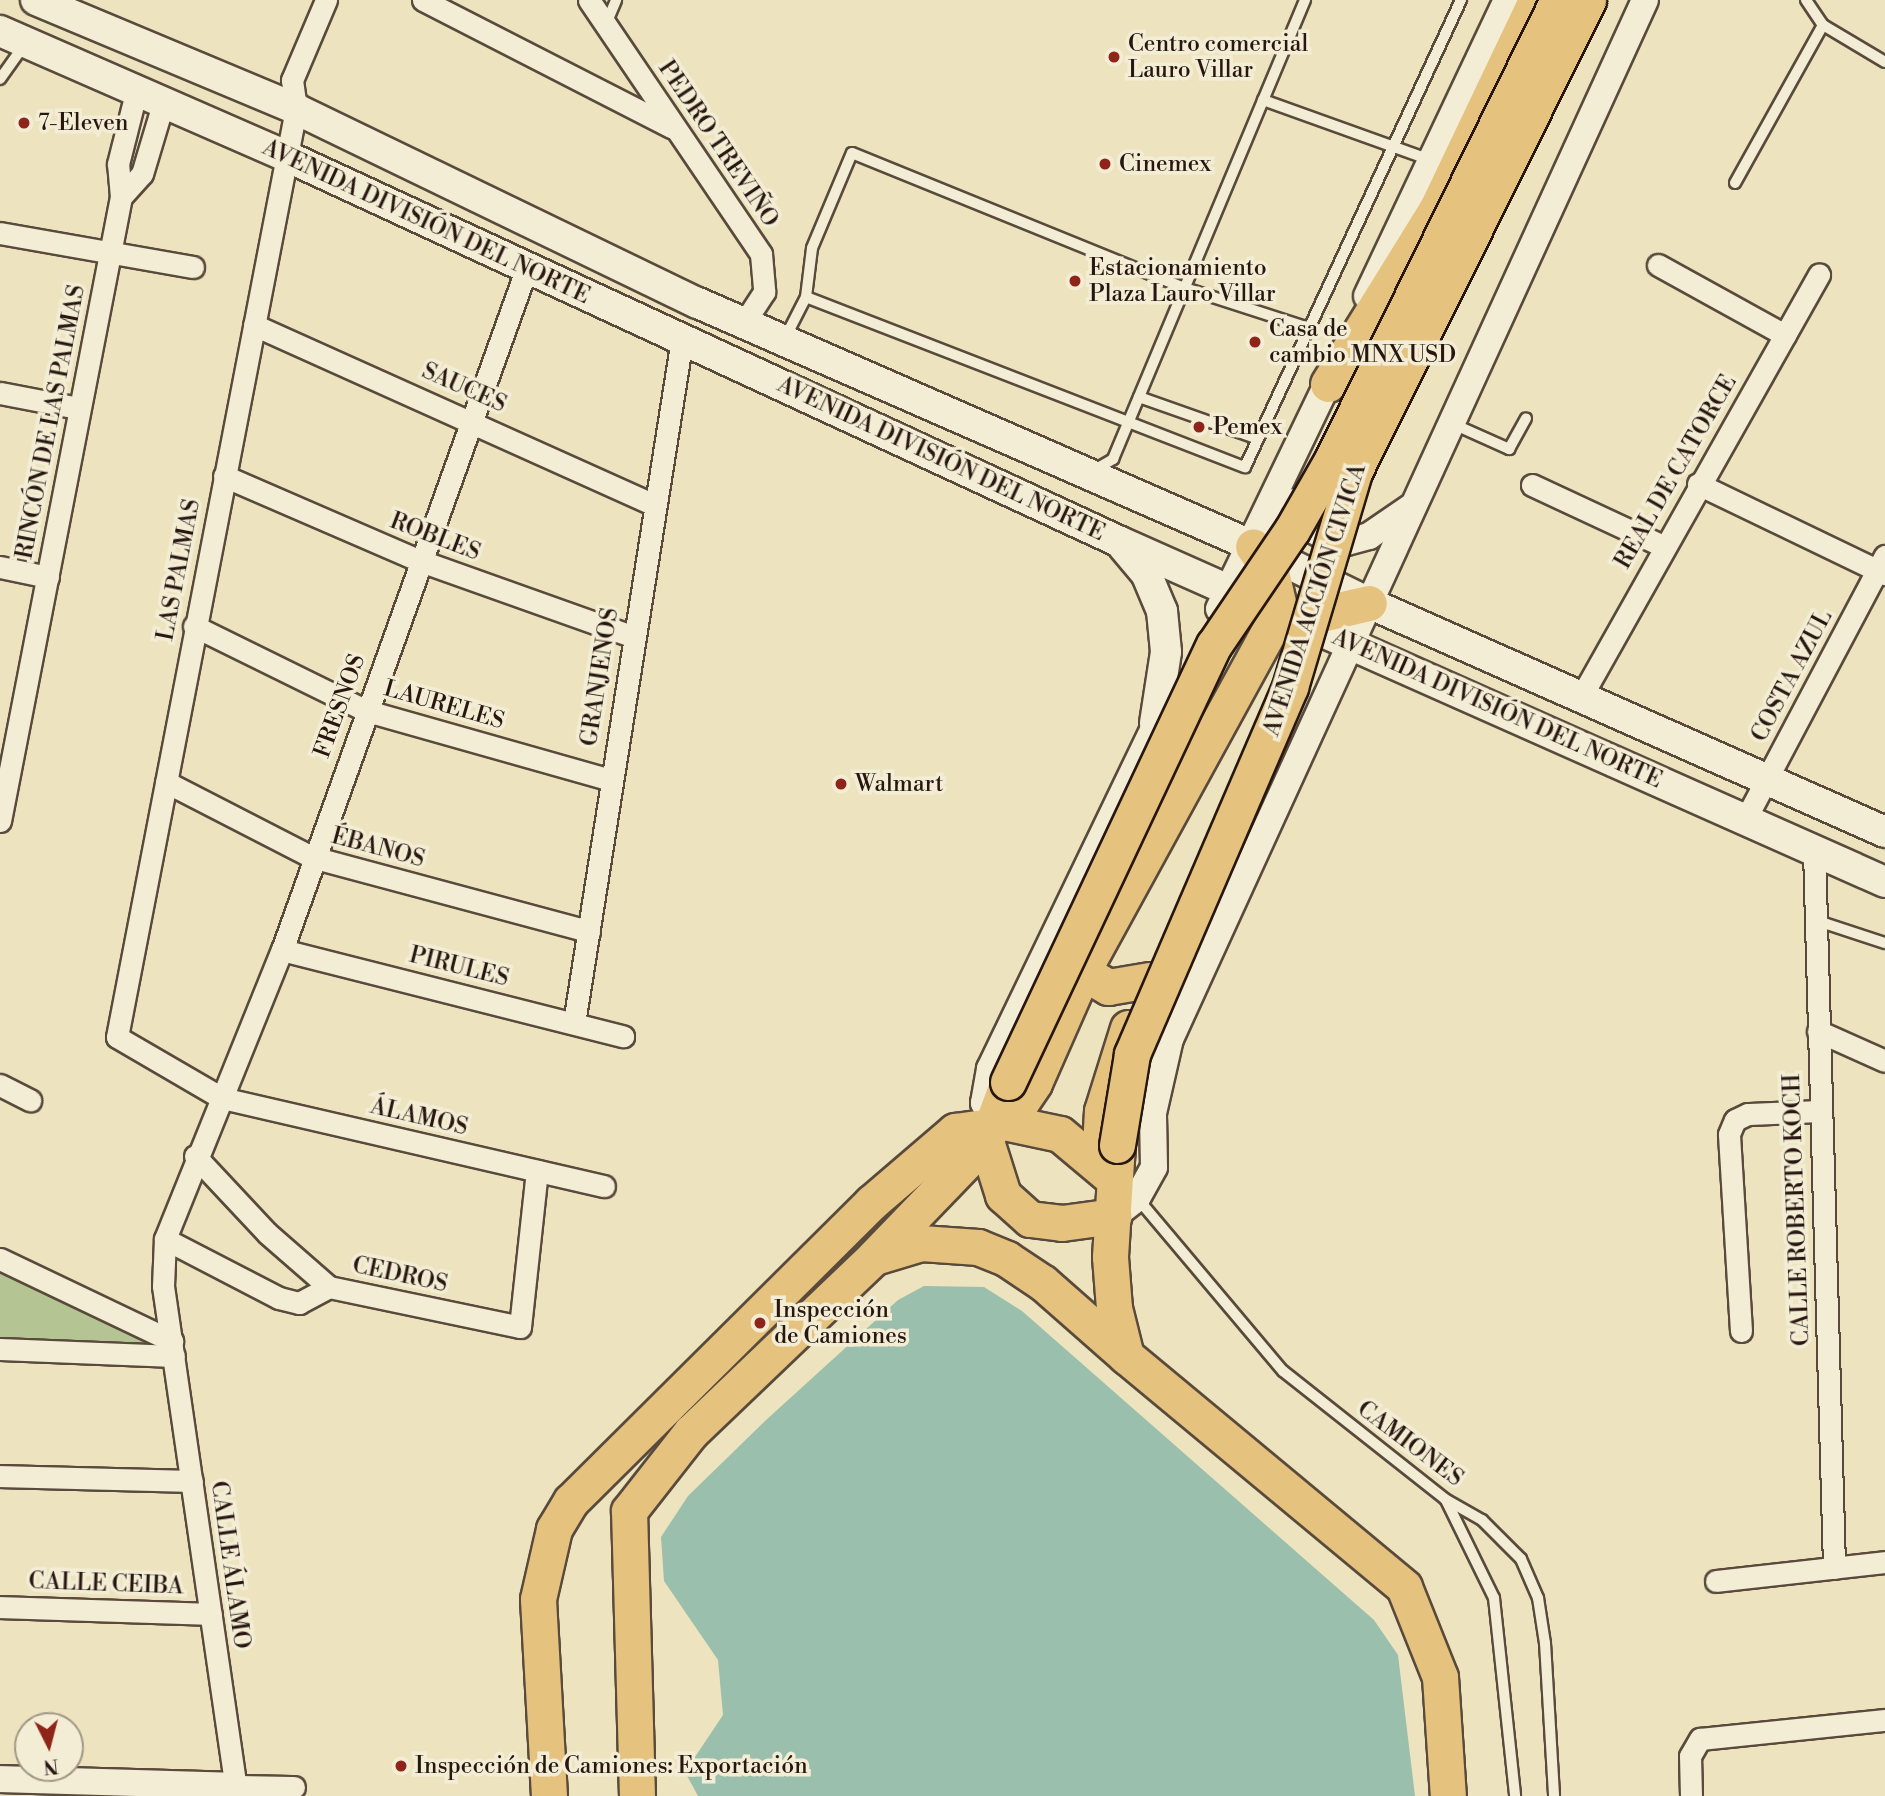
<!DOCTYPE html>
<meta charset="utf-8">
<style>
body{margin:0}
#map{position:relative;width:1885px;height:1796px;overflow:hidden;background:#ede3be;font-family:"Libre Bodoni",serif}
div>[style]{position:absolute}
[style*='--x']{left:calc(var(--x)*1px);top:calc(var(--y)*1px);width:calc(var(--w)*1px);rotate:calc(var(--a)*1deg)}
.green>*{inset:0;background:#b5c493}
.water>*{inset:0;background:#9abfac}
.roads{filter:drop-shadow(2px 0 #594a3c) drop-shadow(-2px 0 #594a3c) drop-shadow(0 2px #594a3c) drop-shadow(0 -2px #594a3c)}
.service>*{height:10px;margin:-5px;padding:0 5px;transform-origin:5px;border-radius:5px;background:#f3edd5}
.minor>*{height:21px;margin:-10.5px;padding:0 10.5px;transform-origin:10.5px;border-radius:10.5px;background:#f3edd5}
.tertiary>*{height:26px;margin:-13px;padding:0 13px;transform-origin:13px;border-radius:13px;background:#f3edd5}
.secondary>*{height:30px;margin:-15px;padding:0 15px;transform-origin:15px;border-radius:15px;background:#f3edd5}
.trunk>*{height:35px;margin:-17.5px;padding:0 17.5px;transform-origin:17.5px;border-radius:17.5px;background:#e6c27f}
.bridges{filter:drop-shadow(2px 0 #281711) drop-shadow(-2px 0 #281711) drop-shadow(0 2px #281711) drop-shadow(0 -2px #281711)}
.trunk-bridge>*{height:35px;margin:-17.5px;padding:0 17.5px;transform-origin:17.5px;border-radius:17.5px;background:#e6c27f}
.dots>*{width:19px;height:19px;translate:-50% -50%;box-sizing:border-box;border:4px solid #f3edd5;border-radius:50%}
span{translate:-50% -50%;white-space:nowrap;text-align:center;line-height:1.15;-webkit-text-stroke:7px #f3edd5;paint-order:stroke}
.poi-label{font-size:23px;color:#281711}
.left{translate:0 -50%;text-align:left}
.street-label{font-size:23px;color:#281711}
.north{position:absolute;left:14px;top:1712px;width:70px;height:70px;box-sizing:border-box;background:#f3edd5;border:2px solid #a29787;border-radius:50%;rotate:174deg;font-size:19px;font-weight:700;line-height:28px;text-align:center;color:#281711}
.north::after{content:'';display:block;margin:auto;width:24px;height:32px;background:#8f2418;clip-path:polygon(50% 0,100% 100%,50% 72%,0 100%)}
</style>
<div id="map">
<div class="green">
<div style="clip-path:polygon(0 1259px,155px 1337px,157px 1351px,0 1349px)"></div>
</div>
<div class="water">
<div style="clip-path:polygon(924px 1286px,984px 1287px,1022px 1311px,1374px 1620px,1398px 1655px,1415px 1796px,698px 1796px,685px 1772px,723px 1715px,718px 1660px,664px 1581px,661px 1537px,688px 1496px,765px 1421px,898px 1300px)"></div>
</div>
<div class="roads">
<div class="service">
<div style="--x:1806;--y:0;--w:30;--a:56"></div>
<div style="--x:1823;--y:25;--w:72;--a:30.8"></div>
<div style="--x:606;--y:24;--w:26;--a:-67"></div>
<div style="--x:0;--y:79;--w:43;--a:-54.5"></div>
<div style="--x:1263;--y:100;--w:178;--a:19.7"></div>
<div style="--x:1735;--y:183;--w:181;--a:-60.9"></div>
<div style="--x:806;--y:297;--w:471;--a:21.2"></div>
<div style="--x:1245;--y:467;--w:515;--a:-65.18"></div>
<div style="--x:784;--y:340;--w:48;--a:-62.9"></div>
<div style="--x:806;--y:297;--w:49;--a:-83"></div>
<div style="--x:812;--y:248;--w:103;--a:-67.2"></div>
<div style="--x:852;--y:153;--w:359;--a:22.1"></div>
<div style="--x:1185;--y:288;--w:130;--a:17.9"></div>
<div style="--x:1139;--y:397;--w:126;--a:19.4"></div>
<div style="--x:1451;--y:423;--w:64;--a:24.1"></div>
<div style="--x:1509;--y:449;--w:35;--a:-61"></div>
<div style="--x:1096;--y:469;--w:20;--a:-30"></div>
<div style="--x:1113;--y:459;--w:498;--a:-67.3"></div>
<div style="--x:1815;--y:920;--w:74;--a:18.2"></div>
<div style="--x:1138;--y:1199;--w:225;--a:49.9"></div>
<div style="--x:1283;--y:1371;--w:206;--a:38.3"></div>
<div style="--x:1445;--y:1499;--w:43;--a:29.6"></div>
<div style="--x:1482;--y:1520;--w:55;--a:45"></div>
<div style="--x:1521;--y:1559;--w:43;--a:66.4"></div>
<div style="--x:1538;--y:1598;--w:46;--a:81.2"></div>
<div style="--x:1545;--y:1643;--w:153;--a:86.6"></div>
<div style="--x:1446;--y:1500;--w:109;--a:63.9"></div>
<div style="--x:1494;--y:1598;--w:199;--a:83.9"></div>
</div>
<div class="minor">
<div style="--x:326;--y:0;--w:87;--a:113"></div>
<div style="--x:292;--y:80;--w:29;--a:82"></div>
<div style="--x:296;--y:109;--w:945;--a:100.92"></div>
<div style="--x:117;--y:1037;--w:121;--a:30.2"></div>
<div style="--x:222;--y:1098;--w:392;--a:13"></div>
<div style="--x:423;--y:0;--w:279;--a:27.1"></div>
<div style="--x:589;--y:0;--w:307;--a:55.9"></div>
<div style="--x:761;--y:254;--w:38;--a:85"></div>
<div style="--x:764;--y:292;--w:37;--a:123"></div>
<div style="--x:121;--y:197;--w:31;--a:-48"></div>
<div style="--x:142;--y:174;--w:73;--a:-73.3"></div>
<div style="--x:0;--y:233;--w:196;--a:10"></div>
<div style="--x:1658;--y:265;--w:145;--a:28.9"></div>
<div style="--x:254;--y:325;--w:436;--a:24.2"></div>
<div style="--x:0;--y:393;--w:79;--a:10.9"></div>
<div style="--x:224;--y:476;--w:211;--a:23.4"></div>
<div style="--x:418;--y:560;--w:227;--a:19.6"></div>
<div style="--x:1698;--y:484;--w:208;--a:25.7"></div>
<div style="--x:1532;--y:485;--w:145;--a:25"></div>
<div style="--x:0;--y:567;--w:49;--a:11.8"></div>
<div style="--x:194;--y:626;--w:193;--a:26.2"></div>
<div style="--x:367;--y:711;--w:254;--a:15.8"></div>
<div style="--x:1581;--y:697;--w:485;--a:-60.6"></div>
<div style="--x:166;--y:782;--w:164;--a:27.2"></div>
<div style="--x:312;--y:857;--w:287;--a:15"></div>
<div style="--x:1745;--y:820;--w:299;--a:-62.1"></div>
<div style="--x:0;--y:821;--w:636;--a:-79.03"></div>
<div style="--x:121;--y:197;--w:33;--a:-95"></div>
<div style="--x:118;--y:164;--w:73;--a:-75.8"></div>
<div style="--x:1814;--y:850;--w:718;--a:88.4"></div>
<div style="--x:282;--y:950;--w:352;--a:14.2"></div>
<div style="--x:574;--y:1023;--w:692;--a:-81.03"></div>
<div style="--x:1818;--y:1031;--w:73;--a:24.1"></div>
<div style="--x:0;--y:1085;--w:34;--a:27"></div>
<div style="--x:195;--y:1156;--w:105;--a:46.9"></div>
<div style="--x:267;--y:1233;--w:82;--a:41.1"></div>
<div style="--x:329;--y:1287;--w:195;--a:11.8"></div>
<div style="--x:520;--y:1327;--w:157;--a:-83.8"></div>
<div style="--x:165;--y:1239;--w:128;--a:27.4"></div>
<div style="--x:279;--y:1298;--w:21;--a:14"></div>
<div style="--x:299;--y:1303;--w:34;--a:-28"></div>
<div style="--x:0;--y:1259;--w:191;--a:25.5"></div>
<div style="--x:1741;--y:1331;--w:197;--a:-93.5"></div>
<div style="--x:1729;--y:1134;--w:15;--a:-67"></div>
<div style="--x:1735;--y:1120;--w:14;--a:-25"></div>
<div style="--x:1748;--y:1114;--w:73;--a:-2.4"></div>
<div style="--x:0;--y:1349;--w:174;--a:2.3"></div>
<div style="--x:0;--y:1476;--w:192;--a:1.5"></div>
<div style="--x:1716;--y:1581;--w:170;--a:-6.4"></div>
<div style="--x:0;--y:1607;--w:211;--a:1.9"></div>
<div style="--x:235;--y:1786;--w:59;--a:1"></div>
<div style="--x:237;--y:1796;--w:515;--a:-98.26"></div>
<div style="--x:163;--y:1286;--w:47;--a:-87.6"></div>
<div style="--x:165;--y:1239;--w:312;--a:-68"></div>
<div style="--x:282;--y:950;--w:722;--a:-70.26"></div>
<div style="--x:1691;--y:1796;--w:40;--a:-91.4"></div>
<div style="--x:1690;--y:1756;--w:20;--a:-60"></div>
<div style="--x:1700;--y:1739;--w:186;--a:-5.9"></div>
</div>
<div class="tertiary">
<div style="--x:1367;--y:296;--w:327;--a:-64.7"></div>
<div style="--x:1294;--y:502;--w:32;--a:58"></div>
<div style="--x:1311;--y:529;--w:21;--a:29"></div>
<div style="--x:1329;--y:539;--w:18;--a:9"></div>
<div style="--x:1347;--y:542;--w:23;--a:-15"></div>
<div style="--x:1369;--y:536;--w:50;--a:-34.3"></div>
<div style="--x:1219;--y:609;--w:270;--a:-64.3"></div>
<div style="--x:994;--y:1120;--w:20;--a:-120"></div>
<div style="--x:984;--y:1103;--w:35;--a:-80"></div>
<div style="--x:990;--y:1069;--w:405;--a:-64.3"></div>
<div style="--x:1114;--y:1216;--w:29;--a:-38"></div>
<div style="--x:1137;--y:1198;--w:35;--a:-61"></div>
<div style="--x:1154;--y:1167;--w:54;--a:-91.1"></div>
<div style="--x:1153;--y:1113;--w:76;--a:-77.1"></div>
<div style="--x:1170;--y:1039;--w:1142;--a:-65.43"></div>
<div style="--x:0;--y:1779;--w:235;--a:1.7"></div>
</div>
<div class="secondary">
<div style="--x:36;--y:0;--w:282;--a:22.7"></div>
<div style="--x:296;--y:109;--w:446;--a:25.8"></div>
<div style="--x:698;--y:303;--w:606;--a:23.65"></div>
<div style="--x:1253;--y:546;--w:129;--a:26.2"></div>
<div style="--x:1369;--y:603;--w:565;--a:23.93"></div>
<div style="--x:0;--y:31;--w:312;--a:23.6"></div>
<div style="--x:286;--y:156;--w:917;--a:24.83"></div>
<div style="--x:1118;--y:541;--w:839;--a:23.97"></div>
<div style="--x:1123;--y:546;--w:35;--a:50"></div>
<div style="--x:1146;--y:573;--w:41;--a:67.2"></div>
<div style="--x:1162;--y:611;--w:41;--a:84.4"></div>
<div style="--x:1166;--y:652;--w:72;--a:98.8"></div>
</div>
<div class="trunk">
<div style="--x:1328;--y:384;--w:207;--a:-58.2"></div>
<div style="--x:1437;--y:208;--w:230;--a:-64.5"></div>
<div style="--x:1299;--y:641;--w:20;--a:-66"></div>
<div style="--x:1307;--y:623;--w:17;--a:-33"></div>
<div style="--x:1321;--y:614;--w:49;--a:-12.9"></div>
<div style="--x:1086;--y:965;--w:13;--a:67"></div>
<div style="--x:1091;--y:977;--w:20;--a:30"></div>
<div style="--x:1108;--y:987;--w:42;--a:-9.7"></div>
<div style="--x:996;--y:1118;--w:28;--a:-30"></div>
<div style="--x:1020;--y:1104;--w:25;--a:-56"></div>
<div style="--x:1034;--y:1083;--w:129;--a:-66.2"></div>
<div style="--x:1086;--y:965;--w:404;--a:-61.3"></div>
<div style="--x:1280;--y:611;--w:39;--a:-103"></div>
<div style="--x:1271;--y:573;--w:32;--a:-124"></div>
<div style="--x:994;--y:1120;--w:67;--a:12"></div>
<div style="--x:1060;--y:1134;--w:65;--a:40"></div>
<div style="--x:986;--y:1141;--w:57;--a:72.5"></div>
<div style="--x:1003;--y:1195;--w:36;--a:42"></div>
<div style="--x:1030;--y:1219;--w:32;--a:7"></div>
<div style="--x:1062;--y:1223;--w:52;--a:-7.7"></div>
<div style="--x:1117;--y:1145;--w:112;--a:93.6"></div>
<div style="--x:1110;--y:1257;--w:51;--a:85.5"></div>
<div style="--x:1114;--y:1308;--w:49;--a:76"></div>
<div style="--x:1126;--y:1356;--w:361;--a:39.7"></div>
<div style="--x:1404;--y:1587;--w:97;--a:68.2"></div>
<div style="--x:1440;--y:1677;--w:119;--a:86.2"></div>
<div style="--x:1099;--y:1164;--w:53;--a:-86.8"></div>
<div style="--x:1102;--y:1111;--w:87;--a:-72.6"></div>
<div style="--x:878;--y:1256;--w:45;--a:-16.8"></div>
<div style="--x:921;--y:1243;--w:57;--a:4"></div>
<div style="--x:978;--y:1247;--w:31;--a:22"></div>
<div style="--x:1007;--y:1259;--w:43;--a:33.7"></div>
<div style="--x:1043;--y:1283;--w:111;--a:41.3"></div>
<div style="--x:549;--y:1796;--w:197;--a:-93.2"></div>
<div style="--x:538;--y:1599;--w:72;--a:-77.1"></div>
<div style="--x:554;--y:1529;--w:33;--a:-59"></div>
<div style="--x:571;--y:1501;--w:423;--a:-44.8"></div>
<div style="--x:871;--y:1203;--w:111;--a:-40.6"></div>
<div style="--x:955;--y:1131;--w:36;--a:-8"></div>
<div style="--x:637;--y:1796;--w:285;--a:-91.6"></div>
<div style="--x:629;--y:1511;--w:100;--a:-51.9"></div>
<div style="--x:691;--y:1432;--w:253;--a:-43.7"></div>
<div style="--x:874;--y:1257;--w:161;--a:-46"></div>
<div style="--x:986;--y:1141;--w:63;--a:-69.6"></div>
</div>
</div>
<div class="bridges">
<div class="trunk-bridge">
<div style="--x:1008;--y:1082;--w:483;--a:-64.8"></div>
<div style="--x:1214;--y:645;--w:139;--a:-55.9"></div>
<div style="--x:1292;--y:530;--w:83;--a:-60.3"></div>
<div style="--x:1333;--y:458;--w:510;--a:-63.84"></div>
<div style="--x:1117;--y:1145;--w:92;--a:-80.6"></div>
<div style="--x:1132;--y:1054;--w:400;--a:-66.7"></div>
<div style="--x:1290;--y:687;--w:224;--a:-73.4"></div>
<div style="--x:1354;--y:472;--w:527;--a:-63.63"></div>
</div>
</div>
<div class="dots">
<div style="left:1114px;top:57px;background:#8f2418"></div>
<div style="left:24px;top:123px;background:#8f2418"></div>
<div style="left:1105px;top:164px;background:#8f2418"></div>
<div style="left:1075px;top:281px;background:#8f2418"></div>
<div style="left:1255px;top:342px;background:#8f2418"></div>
<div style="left:1199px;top:427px;background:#8f2418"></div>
<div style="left:841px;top:784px;background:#8f2418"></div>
<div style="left:760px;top:1323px;background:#8f2418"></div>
<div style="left:401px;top:1766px;background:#8f2418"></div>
</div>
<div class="poi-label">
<span class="left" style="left:1128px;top:57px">Centro comercial<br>Lauro Villar</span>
<span class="left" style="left:38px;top:123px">7-Eleven</span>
<span class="left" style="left:1119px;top:164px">Cinemex</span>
<span class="left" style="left:1089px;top:281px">Estacionamiento<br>Plaza Lauro Villar</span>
<span class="left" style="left:1269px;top:342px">Casa de<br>cambio MNX USD</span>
<span class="left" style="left:1213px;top:427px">Pemex</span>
<span class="left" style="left:855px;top:784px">Walmart</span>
<span class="left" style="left:774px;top:1323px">Inspección<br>de Camiones</span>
<span class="left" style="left:415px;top:1766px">Inspección de Camiones: Exportación</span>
</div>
<div class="street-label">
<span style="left:718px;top:144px;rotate:56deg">PEDRO TREVIÑO</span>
<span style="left:426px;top:222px;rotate:25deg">AVENIDA DIVISIÓN DEL NORTE</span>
<span style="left:464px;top:388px;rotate:24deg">SAUCES</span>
<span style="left:51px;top:422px;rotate:-79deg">RINCÓN DE LAS PALMAS</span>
<span style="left:941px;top:459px;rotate:25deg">AVENIDA DIVISIÓN DEL NORTE</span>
<span style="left:1676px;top:472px;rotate:-60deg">REAL DE CATORCE</span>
<span style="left:435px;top:537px;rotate:21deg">ROBLES</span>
<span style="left:179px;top:570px;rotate:-79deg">LAS PALMAS</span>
<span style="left:1315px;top:600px;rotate:-72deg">AVENIDA ACCIÓN CIVICA</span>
<span style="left:1792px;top:676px;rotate:-62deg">COSTA AZUL</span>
<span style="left:600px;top:677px;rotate:-81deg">GRANJENOS</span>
<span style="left:444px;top:705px;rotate:16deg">LAURELES</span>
<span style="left:340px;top:706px;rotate:-70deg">FRESNOS</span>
<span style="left:1497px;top:709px;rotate:24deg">AVENIDA DIVISIÓN DEL NORTE</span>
<span style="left:378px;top:848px;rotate:15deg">ÉBANOS</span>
<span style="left:459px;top:967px;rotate:14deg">PIRULES</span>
<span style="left:419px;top:1117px;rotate:13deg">ÁLAMOS</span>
<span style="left:1797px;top:1210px;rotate:-92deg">CALLE ROBERTO KOCH</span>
<span style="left:400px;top:1275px;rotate:12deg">CEDROS</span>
<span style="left:1410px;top:1444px;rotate:37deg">CAMIONES</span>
<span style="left:230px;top:1565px;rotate:82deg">CALLE ÁLAMO</span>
<span style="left:106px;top:1584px;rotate:2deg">CALLE CEIBA</span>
</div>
<div class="north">N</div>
</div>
